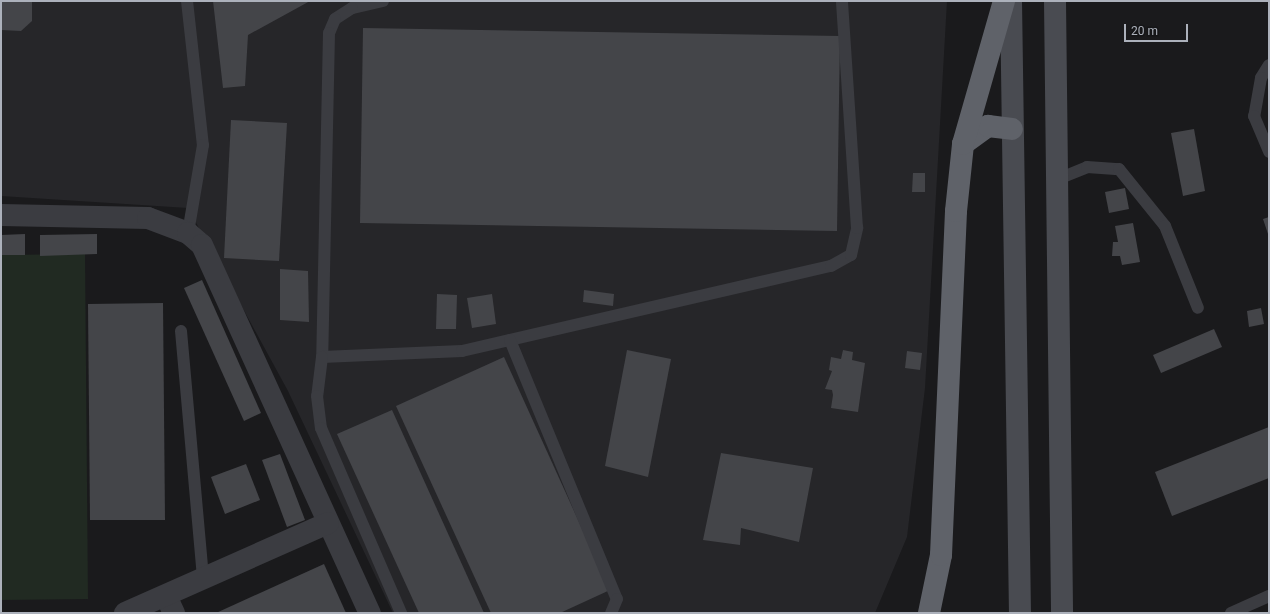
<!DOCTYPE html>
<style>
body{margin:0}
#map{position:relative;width:1270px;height:614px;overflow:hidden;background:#1a1a1c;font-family:Roboto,sans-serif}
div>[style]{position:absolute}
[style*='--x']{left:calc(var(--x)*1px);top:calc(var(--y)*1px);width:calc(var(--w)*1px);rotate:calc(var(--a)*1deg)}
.built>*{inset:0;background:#262629}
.green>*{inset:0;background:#212a22}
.building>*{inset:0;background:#444549}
.service>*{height:12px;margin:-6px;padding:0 6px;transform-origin:6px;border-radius:6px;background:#3b3c41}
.minor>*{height:22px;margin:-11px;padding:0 11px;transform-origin:11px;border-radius:11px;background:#3b3c41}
.secondary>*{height:22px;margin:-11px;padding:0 11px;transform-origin:11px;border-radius:11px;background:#494b51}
.trunk>*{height:22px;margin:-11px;padding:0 11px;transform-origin:11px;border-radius:11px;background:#5f6269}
span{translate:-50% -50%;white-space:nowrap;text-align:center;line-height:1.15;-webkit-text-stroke:3px #151517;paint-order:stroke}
.frame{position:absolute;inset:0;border:2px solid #acb1bb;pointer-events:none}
.scale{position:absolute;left:1124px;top:24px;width:64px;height:18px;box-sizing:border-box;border:2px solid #acb1bb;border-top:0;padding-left:5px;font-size:12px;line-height:14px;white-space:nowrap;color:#acb1bb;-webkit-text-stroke:3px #151517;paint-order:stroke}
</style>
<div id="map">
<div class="built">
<div style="clip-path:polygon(1px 1px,947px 1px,925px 388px,907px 537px,875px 613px,393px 613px,288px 391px,188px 208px,1px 196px)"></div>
</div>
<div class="green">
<div style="clip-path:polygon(85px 254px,88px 599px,1px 600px,1px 255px)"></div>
</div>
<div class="building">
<div style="clip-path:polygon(1px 1px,32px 1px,32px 21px,21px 31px,1px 30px)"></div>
<div style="clip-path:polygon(213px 1px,310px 1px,248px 35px,245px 86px,223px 88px)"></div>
<div style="clip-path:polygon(363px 28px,840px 36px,837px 231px,360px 223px)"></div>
<div style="clip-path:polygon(231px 120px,287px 123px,279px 261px,224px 258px)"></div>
<div style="clip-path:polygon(1194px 129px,1205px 191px,1183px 196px,1171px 133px)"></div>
<div style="clip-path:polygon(913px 173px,925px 173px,925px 192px,912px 192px)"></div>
<div style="clip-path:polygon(1125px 188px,1129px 209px,1109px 213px,1105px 192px)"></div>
<div style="clip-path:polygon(1269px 217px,1269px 237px,1263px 219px)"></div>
<div style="clip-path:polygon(1133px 223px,1140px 262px,1122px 265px,1120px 256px,1112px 256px,1113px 242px,1118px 242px,1115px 226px)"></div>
<div style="clip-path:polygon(25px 234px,25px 255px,1px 255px,1px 235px)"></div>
<div style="clip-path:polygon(97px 234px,97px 254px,40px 256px,40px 235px)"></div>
<div style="clip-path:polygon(280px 269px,308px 271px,309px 322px,280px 320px)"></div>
<div style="clip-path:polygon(202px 280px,261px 413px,244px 421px,184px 288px)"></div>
<div style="clip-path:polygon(584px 290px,614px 294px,613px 306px,583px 302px)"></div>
<div style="clip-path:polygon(437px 294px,457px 295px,456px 329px,436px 329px)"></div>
<div style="clip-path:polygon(492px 294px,496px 324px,472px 328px,467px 298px)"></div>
<div style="clip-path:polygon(163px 303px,165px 520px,90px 520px,88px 304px)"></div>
<div style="clip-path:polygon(1261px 308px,1264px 324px,1249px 327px,1247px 311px)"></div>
<div style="clip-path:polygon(1214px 329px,1222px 347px,1161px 373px,1153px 355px)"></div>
<div style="clip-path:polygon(627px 350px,671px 359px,648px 477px,605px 466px)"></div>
<div style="clip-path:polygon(843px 350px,853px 352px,852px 360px,865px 363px,858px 412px,831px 408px,833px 395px,832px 390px,825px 389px,832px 371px,829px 370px,831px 357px,841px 359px)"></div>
<div style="clip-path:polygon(907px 351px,922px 353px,920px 370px,905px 368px)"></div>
<div style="clip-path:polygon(504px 357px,610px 590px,560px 613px,491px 613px,396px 406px)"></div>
<div style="clip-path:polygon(392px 410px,484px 613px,419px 613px,337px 434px)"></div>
<div style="clip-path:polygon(1269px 427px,1269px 478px,1172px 516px,1155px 472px)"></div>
<div style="clip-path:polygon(721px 453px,813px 468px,799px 542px,741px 528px,740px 545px,703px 540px)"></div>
<div style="clip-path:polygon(280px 454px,305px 520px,287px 527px,262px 460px)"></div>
<div style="clip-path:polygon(246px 464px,260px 500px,225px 514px,211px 477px)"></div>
<div style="clip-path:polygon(324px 564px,346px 613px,216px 613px)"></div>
</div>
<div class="service">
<div style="--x:187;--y:1;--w:145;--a:83.7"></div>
<div style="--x:203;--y:145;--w:89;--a:99.7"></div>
<div style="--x:383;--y:1;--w:32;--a:167"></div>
<div style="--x:352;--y:8;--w:20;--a:147"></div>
<div style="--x:335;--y:19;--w:15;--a:113"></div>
<div style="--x:329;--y:33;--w:324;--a:91.2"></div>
<div style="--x:322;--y:357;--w:140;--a:-2.5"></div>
<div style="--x:462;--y:351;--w:379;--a:-13"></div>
<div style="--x:831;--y:266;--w:23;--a:-29"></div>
<div style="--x:851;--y:255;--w:28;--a:-77"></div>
<div style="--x:857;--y:228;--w:227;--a:-93.8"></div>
<div style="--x:1269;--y:65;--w:15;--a:122"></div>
<div style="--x:1261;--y:78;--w:39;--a:100"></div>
<div style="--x:1254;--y:116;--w:39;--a:67"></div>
<div style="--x:1058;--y:179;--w:31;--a:-22"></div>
<div style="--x:1087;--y:167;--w:32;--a:4"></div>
<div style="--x:1119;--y:169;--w:73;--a:51.1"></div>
<div style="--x:1165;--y:226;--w:88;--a:68.1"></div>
<div style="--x:181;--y:331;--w:249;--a:84.9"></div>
<div style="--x:510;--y:340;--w:280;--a:67.6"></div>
<div style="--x:617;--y:599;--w:15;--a:113"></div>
<div style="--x:322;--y:357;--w:39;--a:97"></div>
<div style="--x:317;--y:396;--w:32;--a:83"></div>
<div style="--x:321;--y:428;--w:202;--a:66.6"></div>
<div style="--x:1231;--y:613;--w:42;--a:-24.1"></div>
</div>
<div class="minor">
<div style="--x:1;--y:215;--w:147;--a:1.2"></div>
<div style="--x:148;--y:218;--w:43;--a:20.6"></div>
<div style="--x:188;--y:233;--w:18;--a:41"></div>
<div style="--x:202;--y:245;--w:405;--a:65.5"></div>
<div style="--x:166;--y:596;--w:19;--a:65"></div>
<div style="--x:125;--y:613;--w:222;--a:-23.9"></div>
</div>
<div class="secondary">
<div style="--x:1011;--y:1;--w:612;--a:89.16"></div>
<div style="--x:1055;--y:1;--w:612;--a:89.34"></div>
</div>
<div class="trunk">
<div style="--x:963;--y:144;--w:31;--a:-36"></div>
<div style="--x:988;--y:126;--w:24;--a:7"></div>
<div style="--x:929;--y:613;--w:59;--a:-78.3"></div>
<div style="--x:941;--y:555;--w:344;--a:-87.5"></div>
<div style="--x:956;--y:211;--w:67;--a:-84"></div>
<div style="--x:963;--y:144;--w:149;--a:-74"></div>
</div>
<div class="frame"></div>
<div class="scale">20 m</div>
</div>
